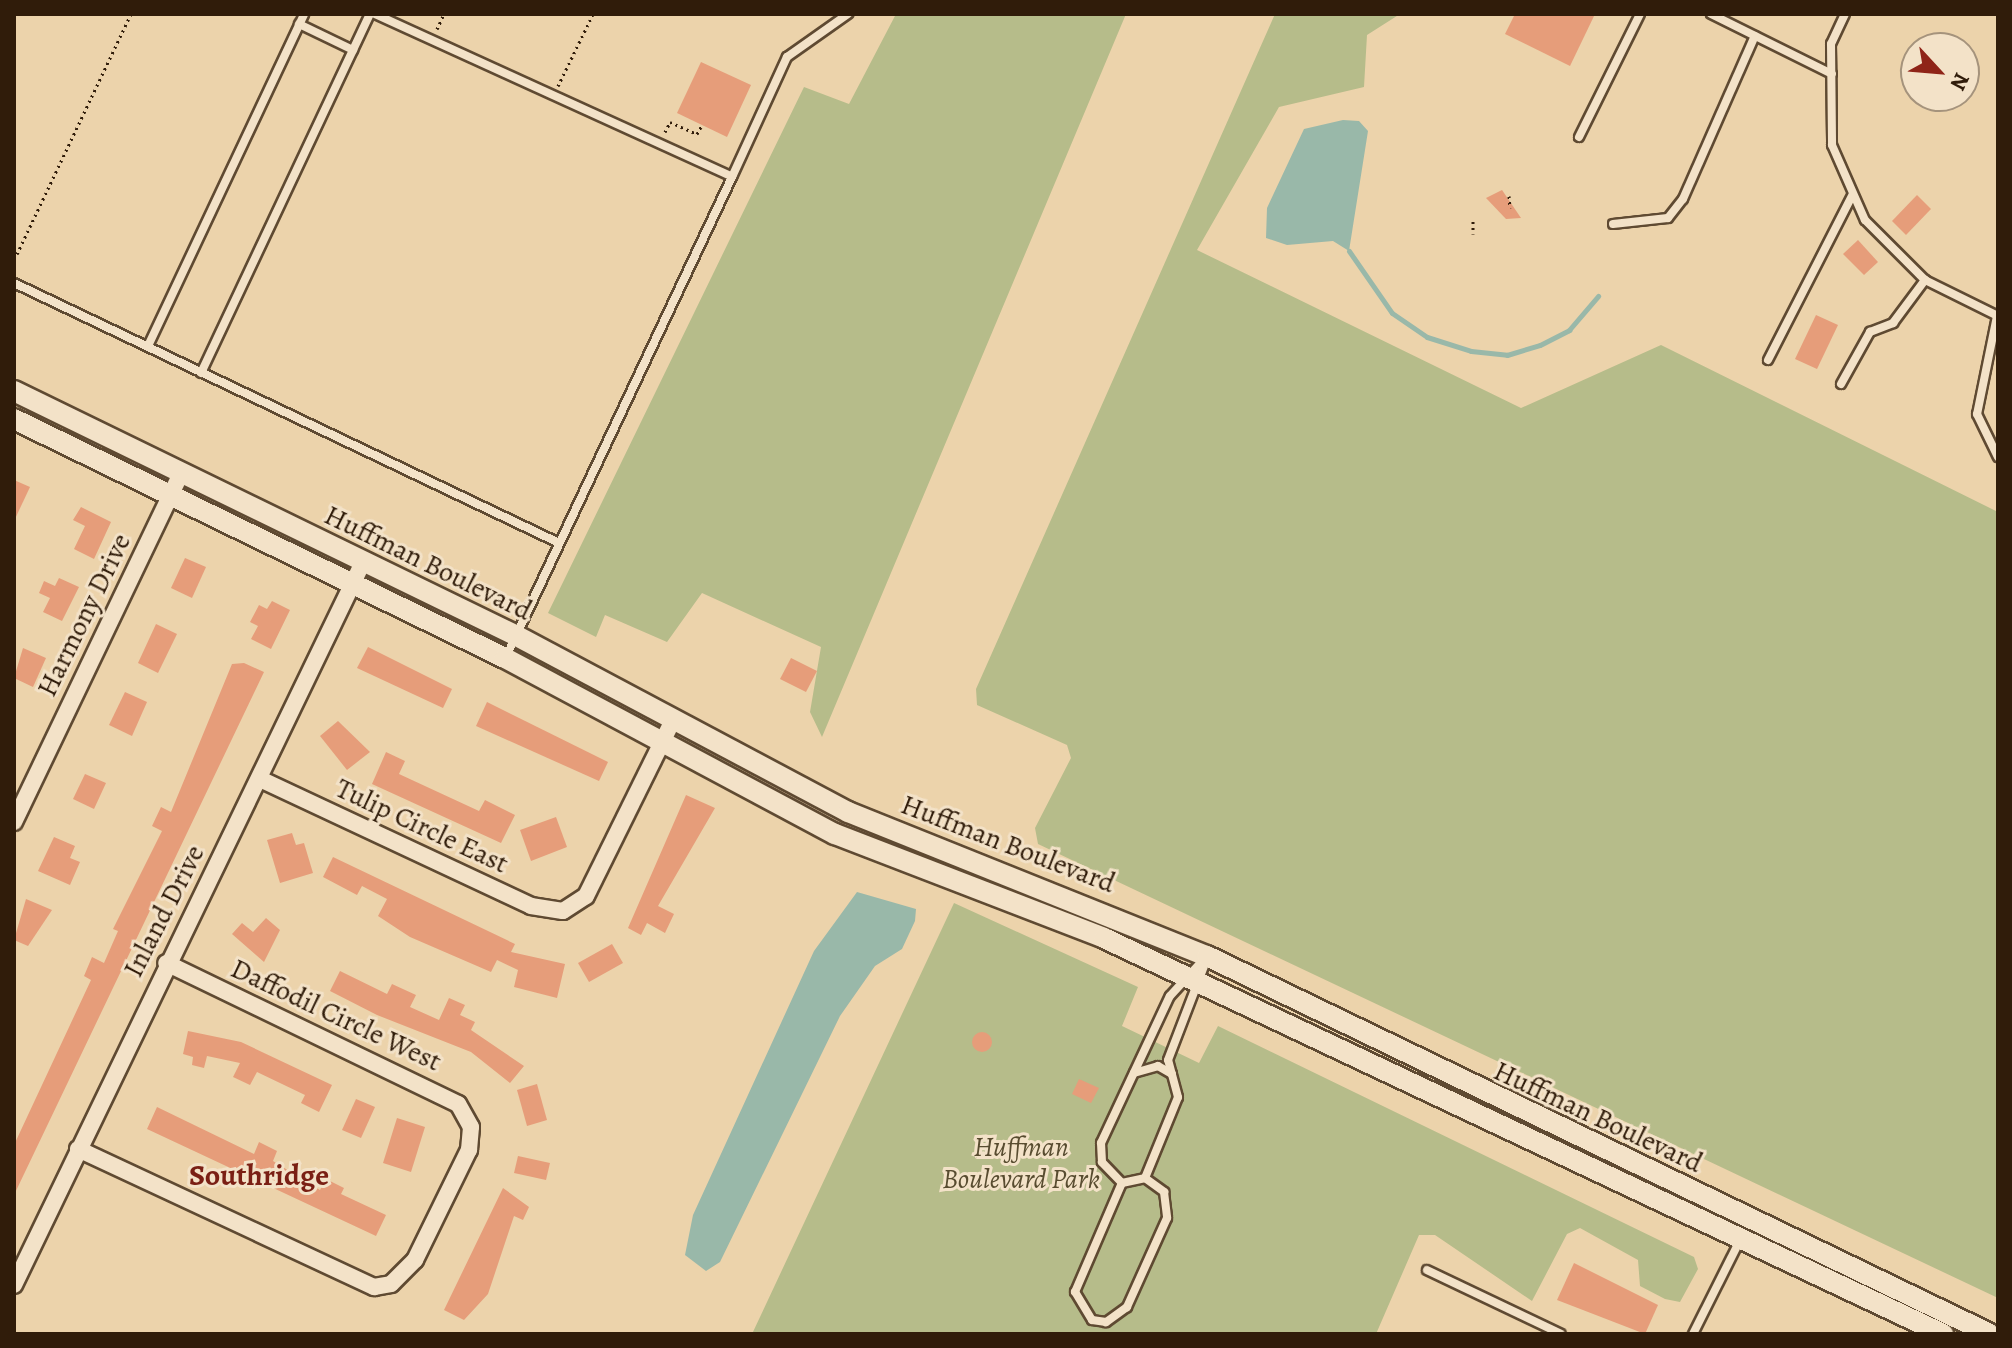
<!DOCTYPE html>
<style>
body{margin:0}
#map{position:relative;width:2012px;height:1348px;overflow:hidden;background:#ecd3ab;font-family:Alegreya,serif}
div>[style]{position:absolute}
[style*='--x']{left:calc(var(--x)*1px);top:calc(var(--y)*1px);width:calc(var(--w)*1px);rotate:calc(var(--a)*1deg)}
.green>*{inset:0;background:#b6bc8a}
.water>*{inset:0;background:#99b8a9}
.stream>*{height:5px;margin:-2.5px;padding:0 2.5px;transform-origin:2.5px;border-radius:2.5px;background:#99b8a9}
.building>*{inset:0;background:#e69d7a}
.round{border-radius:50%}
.path>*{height:3px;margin-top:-1.5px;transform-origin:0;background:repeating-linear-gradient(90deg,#301c0a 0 2px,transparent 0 6px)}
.roads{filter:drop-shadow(2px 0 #5f4a32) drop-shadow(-2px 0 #5f4a32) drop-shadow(0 2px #5f4a32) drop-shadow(0 -2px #5f4a32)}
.service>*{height:8px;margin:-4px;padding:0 4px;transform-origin:4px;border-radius:4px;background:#f3e2c8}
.minor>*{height:16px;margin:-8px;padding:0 8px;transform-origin:8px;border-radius:8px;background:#f3e2c8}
.tertiary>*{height:20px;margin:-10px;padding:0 10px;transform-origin:10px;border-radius:10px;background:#f3e2c8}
span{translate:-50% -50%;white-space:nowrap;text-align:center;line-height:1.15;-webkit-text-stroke:6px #f3e2c8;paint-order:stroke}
.street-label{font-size:28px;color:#301c0a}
.park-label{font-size:28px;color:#584c30;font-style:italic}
.neighbourhood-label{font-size:30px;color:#7a1f14;font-weight:700}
.frame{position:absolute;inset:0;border:16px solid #301c0a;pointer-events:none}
.north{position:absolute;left:1900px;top:32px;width:80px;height:80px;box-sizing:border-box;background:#f3e2c8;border:2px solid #a5937c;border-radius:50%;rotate:116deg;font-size:22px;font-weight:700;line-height:32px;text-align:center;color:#301c0a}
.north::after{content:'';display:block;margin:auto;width:28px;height:36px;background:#8f2418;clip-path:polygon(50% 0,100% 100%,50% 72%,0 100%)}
</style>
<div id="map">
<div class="green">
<div style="clip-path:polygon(896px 14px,1126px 14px,822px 737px,810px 712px,821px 647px,702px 593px,667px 642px,605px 615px,596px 637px,548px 613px,804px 87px,849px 104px)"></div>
<div style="clip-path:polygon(1275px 14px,1400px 14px,1367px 35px,1364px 87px,1279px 107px,1197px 250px,1521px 408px,1661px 345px,1998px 512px,1998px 1298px,1038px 844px,1035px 828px,1071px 758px,1067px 745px,977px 705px,976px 689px)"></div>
<div style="clip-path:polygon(954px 903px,1138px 987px,1122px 1026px,1199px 1063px,1218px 1026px,1694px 1257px,1698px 1269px,1680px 1302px,1665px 1299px,1640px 1286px,1638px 1260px,1580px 1228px,1567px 1234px,1532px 1301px,1435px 1235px,1419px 1235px,1376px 1334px,752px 1334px)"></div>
</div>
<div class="water">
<div style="clip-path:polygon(1343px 120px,1359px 121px,1368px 131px,1349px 251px,1333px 241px,1287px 245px,1266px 238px,1267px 208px,1304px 129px)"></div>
<div style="clip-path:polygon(857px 892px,916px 909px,915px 921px,902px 949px,875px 966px,840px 1016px,720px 1262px,706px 1271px,685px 1255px,693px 1215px,814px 951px)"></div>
</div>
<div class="stream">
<div style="--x:1349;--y:251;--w:75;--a:55.3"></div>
<div style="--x:1392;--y:313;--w:42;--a:34.4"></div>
<div style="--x:1427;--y:337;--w:46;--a:17.7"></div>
<div style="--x:1471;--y:351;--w:36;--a:6"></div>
<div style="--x:1507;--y:355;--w:34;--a:-17"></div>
<div style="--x:1540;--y:345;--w:33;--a:-27"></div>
<div style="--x:1569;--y:330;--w:45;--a:-49.5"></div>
</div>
<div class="building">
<div style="clip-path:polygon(1515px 14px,1595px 14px,1570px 66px,1505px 34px)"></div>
<div style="clip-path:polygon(701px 62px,751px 85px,727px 137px,677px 113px)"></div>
<div style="clip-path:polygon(1502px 190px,1521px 218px,1506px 219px,1486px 198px)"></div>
<div style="clip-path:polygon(1917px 195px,1931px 209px,1906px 235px,1892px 221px)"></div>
<div style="clip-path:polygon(1858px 240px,1878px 262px,1864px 275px,1843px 254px)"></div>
<div style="clip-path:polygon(1816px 315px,1838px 325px,1817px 369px,1795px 359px)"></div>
<div style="clip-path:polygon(14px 480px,30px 487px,14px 521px)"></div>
<div style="clip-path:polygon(81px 507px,111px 522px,94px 559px,74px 549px,85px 526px,73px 520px)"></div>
<div style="clip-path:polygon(185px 558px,206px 567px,192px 598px,171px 588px)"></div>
<div style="clip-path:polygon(59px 578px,79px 587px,62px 621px,43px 612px,50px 598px,39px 593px,44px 581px,55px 586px)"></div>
<div style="clip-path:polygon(272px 601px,290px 610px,271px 649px,251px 639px,258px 626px,250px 622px,259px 605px,267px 609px)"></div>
<div style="clip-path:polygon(156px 624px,177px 634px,158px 673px,138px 663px)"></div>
<div style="clip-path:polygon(368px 647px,452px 689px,443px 708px,357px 668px)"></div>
<div style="clip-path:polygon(23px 648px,46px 658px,33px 687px,14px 678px)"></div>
<div style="clip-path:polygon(791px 658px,817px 671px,806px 692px,780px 679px)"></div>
<div style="clip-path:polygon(244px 663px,264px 672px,14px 1195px,14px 1145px,91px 980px,84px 976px,92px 957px,104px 963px,118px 931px,113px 929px,162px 831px,152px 826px,161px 807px,171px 812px,232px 664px)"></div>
<div style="clip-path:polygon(125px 692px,147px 702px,132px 736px,109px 725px)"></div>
<div style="clip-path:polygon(487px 702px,608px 762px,599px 781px,476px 726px)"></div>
<div style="clip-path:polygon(338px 721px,370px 752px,347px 770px,320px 736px)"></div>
<div style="clip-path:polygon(386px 752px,405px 761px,399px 774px,479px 811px,485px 800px,515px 815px,501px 843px,372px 784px)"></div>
<div style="clip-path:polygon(85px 774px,106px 783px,94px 809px,73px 799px)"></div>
<div style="clip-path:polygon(686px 795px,715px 808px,658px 906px,674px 914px,665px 933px,647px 923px,641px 935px,628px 928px)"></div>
<div style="clip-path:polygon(556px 817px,567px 847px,531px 861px,520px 830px)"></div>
<div style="clip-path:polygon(292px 833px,296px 845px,304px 843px,313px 873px,280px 883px,267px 840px)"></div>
<div style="clip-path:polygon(54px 837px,75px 846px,70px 858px,80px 862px,70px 885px,38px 871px)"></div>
<div style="clip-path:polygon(333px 857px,515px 944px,511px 952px,565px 964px,557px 998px,514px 987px,518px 970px,497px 960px,491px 972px,410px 937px,378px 916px,387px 899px,362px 886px,357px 895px,323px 877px)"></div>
<div style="clip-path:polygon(26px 899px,52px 910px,28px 946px,14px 940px)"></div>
<div style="clip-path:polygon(266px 918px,280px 930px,264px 962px,232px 934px,242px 923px,253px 932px)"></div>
<div style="clip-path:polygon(612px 944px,623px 963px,589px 982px,578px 963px)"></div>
<div style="clip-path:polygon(340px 971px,387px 994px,392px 984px,416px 995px,410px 1007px,439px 1020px,449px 998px,465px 1005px,460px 1015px,475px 1022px,471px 1030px,524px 1066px,510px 1083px,471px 1052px,377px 1015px,330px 991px)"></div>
<div style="clip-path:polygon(188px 1031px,241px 1042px,332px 1085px,319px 1112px,301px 1103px,305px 1095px,257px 1072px,250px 1085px,233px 1077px,240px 1063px,207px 1056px,204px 1068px,192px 1065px,193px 1057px,183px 1054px)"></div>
<div class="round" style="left:972px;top:1032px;width:20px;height:20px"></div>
<div style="clip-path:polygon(1079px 1079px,1099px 1088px,1091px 1103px,1072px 1094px)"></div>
<div style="clip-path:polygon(537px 1084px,547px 1120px,527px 1126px,517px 1090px)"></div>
<div style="clip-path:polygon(356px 1099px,375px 1107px,361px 1138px,342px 1130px)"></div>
<div style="clip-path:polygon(157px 1107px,254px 1154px,259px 1142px,277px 1151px,273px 1161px,320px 1190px,326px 1179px,344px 1188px,341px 1194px,386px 1215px,376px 1236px,147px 1129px)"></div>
<div style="clip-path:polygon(397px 1118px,425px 1127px,411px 1172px,383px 1163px)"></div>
<div style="clip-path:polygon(518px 1156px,550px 1163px,546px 1180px,514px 1173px)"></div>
<div style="clip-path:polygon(503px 1188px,529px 1207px,523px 1220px,514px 1216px,488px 1294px,464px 1320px,444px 1310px)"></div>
<div style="clip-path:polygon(1574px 1263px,1658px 1305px,1645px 1334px,1557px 1300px)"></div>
</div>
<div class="path">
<div style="--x:437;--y:29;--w:17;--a:-65"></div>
<div style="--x:558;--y:86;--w:80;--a:-64.1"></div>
<div style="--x:665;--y:132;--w:11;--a:-63"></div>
<div style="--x:670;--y:122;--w:30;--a:24"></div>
<div style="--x:697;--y:134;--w:10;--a:-61"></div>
<div style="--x:1509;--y:196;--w:12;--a:85"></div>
<div style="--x:1473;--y:221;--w:13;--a:90"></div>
<div style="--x:17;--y:254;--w:266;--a:-64.6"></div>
</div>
<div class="roads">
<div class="service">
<div style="--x:375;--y:14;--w:392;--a:24.5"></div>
<div style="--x:732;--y:177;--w:531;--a:115.21"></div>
<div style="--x:1711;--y:14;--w:135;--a:26.4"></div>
<div style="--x:1845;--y:14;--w:33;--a:115"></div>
<div style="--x:1831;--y:44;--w:101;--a:89.4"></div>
<div style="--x:1832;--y:145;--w:82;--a:66.3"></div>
<div style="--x:1865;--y:220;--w:85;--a:45"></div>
<div style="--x:1925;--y:280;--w:81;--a:26.3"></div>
<div style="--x:299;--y:24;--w:60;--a:25.7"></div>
<div style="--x:1579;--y:137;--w:137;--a:-63.6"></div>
<div style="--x:732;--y:177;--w:132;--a:-65.4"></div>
<div style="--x:787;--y:57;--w:75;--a:-35.2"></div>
<div style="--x:1613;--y:224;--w:55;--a:-6.2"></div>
<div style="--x:1668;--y:218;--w:24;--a:-52"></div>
<div style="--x:1683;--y:199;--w:178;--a:-66.2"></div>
<div style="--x:14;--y:283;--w:604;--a:25.5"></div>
<div style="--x:1997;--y:316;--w:100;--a:101.5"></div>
<div style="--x:1977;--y:414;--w:48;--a:64"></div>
<div style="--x:148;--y:346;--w:367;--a:-64.8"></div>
<div style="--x:1768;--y:360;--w:186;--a:-62.9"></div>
<div style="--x:201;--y:373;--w:397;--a:-64.8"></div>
<div style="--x:1841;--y:384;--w:60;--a:-60.9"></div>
<div style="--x:1870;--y:332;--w:25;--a:-21"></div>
<div style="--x:1893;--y:323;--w:54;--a:-53.3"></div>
<div style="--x:1134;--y:1073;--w:25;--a:-16"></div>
<div style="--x:1158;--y:1066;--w:16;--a:30"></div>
<div style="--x:1145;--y:1178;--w:24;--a:36"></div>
<div style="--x:1164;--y:1192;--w:26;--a:83"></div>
<div style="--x:1167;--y:1218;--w:98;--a:114.2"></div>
<div style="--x:1127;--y:1307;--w:26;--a:144"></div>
<div style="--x:1106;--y:1322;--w:14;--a:-172"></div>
<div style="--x:1092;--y:1320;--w:33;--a:-121"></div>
<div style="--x:1075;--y:1292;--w:119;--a:-66.7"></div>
<div style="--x:1122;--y:1183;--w:24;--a:-12"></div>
<div style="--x:1145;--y:1178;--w:87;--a:-67.8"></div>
<div style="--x:1178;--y:1097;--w:38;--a:-105"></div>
<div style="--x:1168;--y:1060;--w:106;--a:-69"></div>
<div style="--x:1122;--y:1183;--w:29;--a:-134"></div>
<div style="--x:1102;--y:1162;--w:19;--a:-93"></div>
<div style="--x:1101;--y:1143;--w:162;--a:-64.9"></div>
<div style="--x:1170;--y:996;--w:53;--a:-47.3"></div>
<div style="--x:1427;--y:1270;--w:148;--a:25.5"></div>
<div style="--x:1693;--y:1334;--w:107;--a:-63.4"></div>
</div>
<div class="minor">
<div style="--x:260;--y:779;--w:299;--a:25.1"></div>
<div style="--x:531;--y:906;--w:32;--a:9"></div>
<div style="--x:563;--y:911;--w:27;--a:-33"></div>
<div style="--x:586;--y:896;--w:192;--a:-63.7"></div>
<div style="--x:14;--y:822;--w:385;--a:-64.4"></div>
<div style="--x:78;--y:1149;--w:327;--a:25"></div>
<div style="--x:374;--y:1287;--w:17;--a:-10"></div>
<div style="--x:391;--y:1284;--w:34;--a:-45"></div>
<div style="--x:415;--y:1260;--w:123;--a:-63.9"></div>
<div style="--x:469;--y:1150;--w:23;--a:-85"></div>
<div style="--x:471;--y:1127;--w:26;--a:-119"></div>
<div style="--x:458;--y:1104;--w:324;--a:-154.2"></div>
<div style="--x:14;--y:1285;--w:803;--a:-64.23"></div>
</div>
<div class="tertiary">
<div style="--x:14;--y:391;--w:559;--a:25.97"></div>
<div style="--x:517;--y:636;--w:375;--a:28"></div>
<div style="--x:848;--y:812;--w:387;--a:21.9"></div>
<div style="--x:1207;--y:956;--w:869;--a:25.77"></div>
<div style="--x:14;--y:419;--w:546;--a:25.96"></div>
<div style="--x:505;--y:658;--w:374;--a:28.1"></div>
<div style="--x:835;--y:834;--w:288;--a:21.1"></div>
<div style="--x:1104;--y:938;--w:928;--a:25.27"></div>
</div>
</div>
<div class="street-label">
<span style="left:428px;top:563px;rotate:26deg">Huffman Boulevard</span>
<span style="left:84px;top:615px;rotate:-64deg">Harmony Drive</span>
<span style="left:422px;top:826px;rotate:25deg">Tulip Circle East</span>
<span style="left:1008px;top:844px;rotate:21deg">Huffman Boulevard</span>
<span style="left:164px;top:911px;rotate:-63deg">Inland Drive</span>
<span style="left:336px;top:1015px;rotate:25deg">Daffodil Circle West</span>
<span style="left:1598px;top:1117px;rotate:25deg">Huffman Boulevard</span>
</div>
<div class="park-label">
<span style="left:1021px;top:1163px">Huffman<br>Boulevard Park</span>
</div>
<div class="neighbourhood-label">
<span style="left:259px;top:1175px">Southridge</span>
</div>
<div class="frame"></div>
<div class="north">N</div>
</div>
